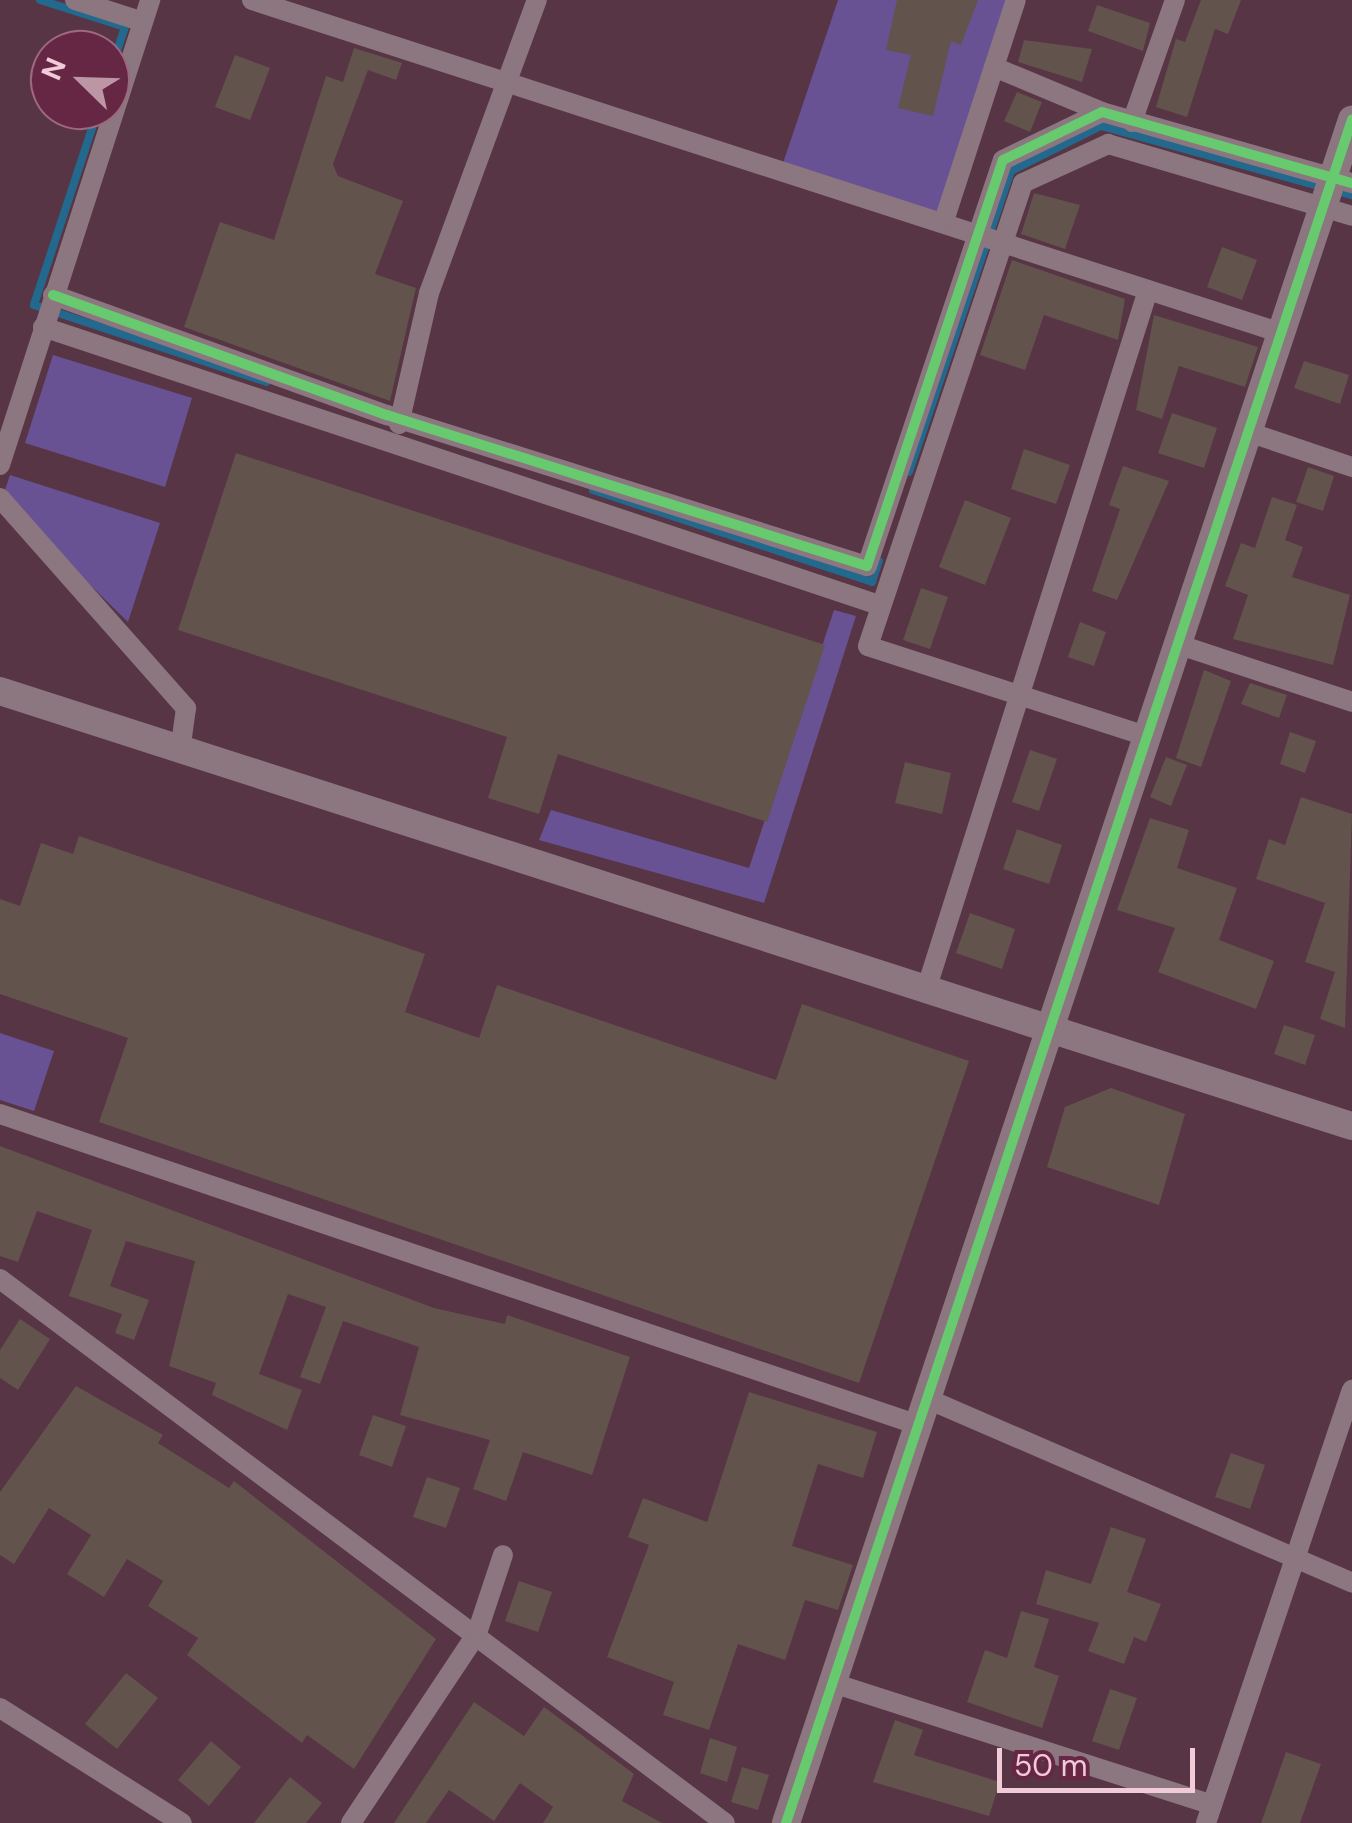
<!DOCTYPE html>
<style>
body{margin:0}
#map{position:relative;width:1352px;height:1823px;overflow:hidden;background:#573544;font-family:"DM Sans",sans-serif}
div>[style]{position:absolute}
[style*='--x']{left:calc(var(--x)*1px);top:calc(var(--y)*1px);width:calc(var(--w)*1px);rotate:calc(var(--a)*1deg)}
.green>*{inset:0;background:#685294}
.stream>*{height:8px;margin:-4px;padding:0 4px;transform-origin:4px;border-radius:4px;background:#23698e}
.building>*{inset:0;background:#62534c}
.minor>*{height:20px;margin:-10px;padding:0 10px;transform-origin:10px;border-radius:10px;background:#8c767f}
.tertiary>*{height:28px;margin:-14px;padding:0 14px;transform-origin:14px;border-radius:14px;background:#8c767f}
.cycleway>*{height:10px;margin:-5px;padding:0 5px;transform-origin:5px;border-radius:5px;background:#67ca6e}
span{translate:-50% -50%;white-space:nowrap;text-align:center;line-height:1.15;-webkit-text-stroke:10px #652743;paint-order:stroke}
.north{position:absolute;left:30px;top:30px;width:100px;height:100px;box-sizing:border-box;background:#652743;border:2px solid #9d697f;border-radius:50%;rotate:293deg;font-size:28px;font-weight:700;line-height:40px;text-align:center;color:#f2cbd9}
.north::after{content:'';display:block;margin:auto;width:35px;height:45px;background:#bc96a5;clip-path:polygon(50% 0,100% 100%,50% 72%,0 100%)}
.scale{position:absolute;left:997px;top:1748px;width:198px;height:45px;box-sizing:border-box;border:5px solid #f2cbd9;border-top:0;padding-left:12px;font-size:30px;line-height:35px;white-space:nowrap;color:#f2cbd9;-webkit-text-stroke:8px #652743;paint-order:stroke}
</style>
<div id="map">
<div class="green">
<div style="clip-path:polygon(838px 0,1011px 0,944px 221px,780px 172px)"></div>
<div style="clip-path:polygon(53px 355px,192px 398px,165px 487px,25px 443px)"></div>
<div style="clip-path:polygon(10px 475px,160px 523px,128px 622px,2px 499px)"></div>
<div style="clip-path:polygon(834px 610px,856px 616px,764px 903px,539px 840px,551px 810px,749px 868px)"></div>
<div style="clip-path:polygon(0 1033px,54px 1051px,34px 1111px,0 1100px)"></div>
</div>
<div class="stream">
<div style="--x:40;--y:0;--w:89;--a:17.6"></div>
<div style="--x:125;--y:27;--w:47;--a:108.4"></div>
<div style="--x:98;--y:110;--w:205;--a:108.2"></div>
<div style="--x:34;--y:305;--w:245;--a:18.3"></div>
<div style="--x:909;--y:472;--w:318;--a:-71.3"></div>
<div style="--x:1011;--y:171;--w:101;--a:-26.6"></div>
<div style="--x:1101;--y:126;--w:260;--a:15.4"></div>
<div style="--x:593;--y:490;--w:294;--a:18.2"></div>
<div style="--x:872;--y:582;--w:22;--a:-72"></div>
</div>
<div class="building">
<div style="clip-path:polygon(897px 0,978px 0,961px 45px,951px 41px,933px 116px,898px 108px,911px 55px,886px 50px)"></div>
<div style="clip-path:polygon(1201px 0,1241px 0,1228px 34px,1215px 29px,1187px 117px,1156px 107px,1176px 39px,1185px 42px)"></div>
<div style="clip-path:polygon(1097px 5px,1150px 23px,1143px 51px,1088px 31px)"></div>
<div style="clip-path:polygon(1024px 40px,1092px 49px,1082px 82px,1018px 62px)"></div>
<div style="clip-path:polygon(354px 48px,402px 63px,396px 80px,368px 70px,333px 164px,338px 176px,403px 201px,375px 274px,416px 288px,390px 401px,184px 327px,220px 222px,274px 240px,326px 76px,343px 82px)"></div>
<div style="clip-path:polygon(235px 55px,270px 68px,250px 120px,215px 107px)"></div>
<div style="clip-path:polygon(1017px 92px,1042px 102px,1030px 132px,1004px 121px)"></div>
<div style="clip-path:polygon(1034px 193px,1080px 205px,1065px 249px,1021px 234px)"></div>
<div style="clip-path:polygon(1222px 247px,1257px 260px,1242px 300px,1207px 287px)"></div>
<div style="clip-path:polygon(1012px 260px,1125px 299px,1118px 340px,1044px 315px,1025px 370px,980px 355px)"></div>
<div style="clip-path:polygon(1154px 315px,1258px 347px,1245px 387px,1179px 366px,1162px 419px,1136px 410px)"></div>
<div style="clip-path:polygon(1304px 361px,1349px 375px,1340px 404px,1294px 388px)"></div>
<div style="clip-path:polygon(1172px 413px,1217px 428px,1204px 468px,1158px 453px)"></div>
<div style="clip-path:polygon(1024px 449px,1070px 465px,1056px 504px,1011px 489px)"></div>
<div style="clip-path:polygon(236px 453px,825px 645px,767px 822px,558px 754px,539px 814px,488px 798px,507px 737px,178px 630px)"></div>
<div style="clip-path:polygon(1123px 466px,1169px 481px,1117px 600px,1092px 591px,1120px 509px,1109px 505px)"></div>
<div style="clip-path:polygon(1308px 467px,1334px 476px,1323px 511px,1296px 502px)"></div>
<div style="clip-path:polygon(1272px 497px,1297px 505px,1285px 540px,1303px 547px,1292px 577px,1350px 595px,1333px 665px,1233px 639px,1248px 595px,1225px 586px,1241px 543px,1255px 548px)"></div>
<div style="clip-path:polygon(965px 500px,1011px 518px,985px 585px,939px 567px)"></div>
<div style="clip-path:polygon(921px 588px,948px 597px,930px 649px,903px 640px)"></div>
<div style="clip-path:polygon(1080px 622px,1106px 632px,1094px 666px,1068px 657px)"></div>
<div style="clip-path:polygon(1204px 670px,1231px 681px,1201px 767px,1176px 758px)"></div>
<div style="clip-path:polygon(1250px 683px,1287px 695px,1279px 718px,1241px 704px)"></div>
<div style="clip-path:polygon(1290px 732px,1316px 741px,1305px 773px,1280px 764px)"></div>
<div style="clip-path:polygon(1030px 750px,1057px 759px,1039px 811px,1012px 802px)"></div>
<div style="clip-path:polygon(1166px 757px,1187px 765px,1171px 806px,1150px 797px)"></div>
<div style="clip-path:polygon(905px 762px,951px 773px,942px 814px,895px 803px)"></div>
<div style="clip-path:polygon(1301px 797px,1352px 814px,1345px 1028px,1320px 1019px,1335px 972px,1305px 962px,1325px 903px,1256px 879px,1269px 839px,1285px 845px)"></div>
<div style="clip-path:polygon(1150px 818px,1189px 830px,1177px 868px,1237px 888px,1219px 940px,1274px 961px,1256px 1009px,1158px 972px,1175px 928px,1117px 910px)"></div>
<div style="clip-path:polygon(1017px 829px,1062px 845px,1049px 884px,1003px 869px)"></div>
<div style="clip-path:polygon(79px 836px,425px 954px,405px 1012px,479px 1038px,497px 985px,776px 1080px,802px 1004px,969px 1061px,859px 1383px,99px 1122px,128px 1038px,0 994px,0 899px,20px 906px,41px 843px,73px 854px)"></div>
<div style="clip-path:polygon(970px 913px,1015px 929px,1002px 969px,956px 953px)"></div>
<div style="clip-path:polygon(1284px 1025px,1315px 1035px,1305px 1065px,1274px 1054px)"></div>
<div style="clip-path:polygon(1111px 1088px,1185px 1114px,1159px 1205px,1047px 1167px,1065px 1107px)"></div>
<div style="clip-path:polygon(0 1146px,434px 1308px,505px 1324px,507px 1315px,630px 1357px,592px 1475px,523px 1452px,506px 1501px,473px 1489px,490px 1440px,400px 1415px,419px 1347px,343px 1321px,320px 1384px,300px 1377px,326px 1307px,288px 1294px,259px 1374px,302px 1390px,287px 1430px,212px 1395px,216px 1383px,169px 1366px,195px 1261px,126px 1241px,110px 1286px,149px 1300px,134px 1340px,115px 1333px,122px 1314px,69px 1296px,92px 1230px,37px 1211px,18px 1262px,0 1256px)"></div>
<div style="clip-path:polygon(20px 1319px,50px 1339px,18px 1390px,0 1378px,0 1350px)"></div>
<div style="clip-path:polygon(76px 1386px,163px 1435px,158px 1443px,229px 1488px,234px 1481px,436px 1639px,354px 1769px,307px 1735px,302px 1743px,187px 1655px,198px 1638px,148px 1606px,163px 1581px,127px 1559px,104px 1597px,67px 1574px,91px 1535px,49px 1508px,14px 1564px,0 1555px,0 1492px)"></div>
<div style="clip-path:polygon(749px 1392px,877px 1432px,863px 1478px,818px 1464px,792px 1546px,853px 1565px,838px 1610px,805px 1600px,785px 1660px,738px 1644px,709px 1730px,663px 1715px,674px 1682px,607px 1657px,649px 1545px,628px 1537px,643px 1498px,707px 1522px)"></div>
<div style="clip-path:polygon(373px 1415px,406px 1426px,392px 1467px,359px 1455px)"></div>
<div style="clip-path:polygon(1231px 1453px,1265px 1465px,1250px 1509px,1215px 1497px)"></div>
<div style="clip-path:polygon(427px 1477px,460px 1488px,446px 1528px,413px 1517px)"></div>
<div style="clip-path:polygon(1111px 1527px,1146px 1539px,1127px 1592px,1161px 1604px,1146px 1642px,1134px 1637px,1124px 1664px,1088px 1651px,1099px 1623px,1036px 1604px,1046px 1570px,1091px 1584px)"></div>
<div style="clip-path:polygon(519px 1581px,552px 1592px,538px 1632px,505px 1621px)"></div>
<div style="clip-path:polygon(1021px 1611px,1049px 1619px,1034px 1667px,1059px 1676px,1042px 1728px,967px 1702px,985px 1650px,1007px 1658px)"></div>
<div style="clip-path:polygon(126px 1673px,158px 1698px,117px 1749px,85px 1724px)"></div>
<div style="clip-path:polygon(1110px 1689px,1137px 1698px,1119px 1750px,1092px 1741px)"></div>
<div style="clip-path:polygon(474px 1702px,524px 1736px,544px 1707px,634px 1774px,622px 1801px,662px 1823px,543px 1823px,553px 1807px,520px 1783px,494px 1821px,449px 1790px,426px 1823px,394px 1823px)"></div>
<div style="clip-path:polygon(895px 1720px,923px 1730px,914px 1755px,1000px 1782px,989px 1816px,873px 1782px)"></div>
<div style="clip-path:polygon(710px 1738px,737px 1747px,727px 1782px,700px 1773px)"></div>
<div style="clip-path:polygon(211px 1741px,241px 1767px,209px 1806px,178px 1780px)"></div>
<div style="clip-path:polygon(1286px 1752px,1321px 1764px,1300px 1823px,1261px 1823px)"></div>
<div style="clip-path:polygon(742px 1767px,769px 1775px,758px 1810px,731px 1802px)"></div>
<div style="clip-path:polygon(290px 1777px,322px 1803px,306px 1823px,254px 1823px)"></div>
</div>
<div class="minor">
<div style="--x:75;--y:0;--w:71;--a:17.9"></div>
<div style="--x:252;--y:0;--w:1085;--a:17.93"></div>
<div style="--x:994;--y:67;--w:117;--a:22.6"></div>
<div style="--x:1132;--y:122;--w:129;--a:-70.6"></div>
<div style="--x:944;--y:221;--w:232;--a:-72"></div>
<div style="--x:53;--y:295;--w:355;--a:19.8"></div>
<div style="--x:387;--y:415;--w:503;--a:17.46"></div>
<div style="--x:867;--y:566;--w:428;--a:-71.5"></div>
<div style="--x:1003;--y:160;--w:110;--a:-25.9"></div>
<div style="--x:1102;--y:112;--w:260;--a:15.9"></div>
<div style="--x:43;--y:327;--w:881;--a:18.39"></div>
<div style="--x:399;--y:424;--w:134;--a:-77.1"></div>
<div style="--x:429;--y:293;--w:312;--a:-69.8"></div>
<div style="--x:1251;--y:433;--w:107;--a:18.6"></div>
<div style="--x:0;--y:465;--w:489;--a:-72.1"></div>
<div style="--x:0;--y:498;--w:281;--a:48.5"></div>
<div style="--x:186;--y:708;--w:44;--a:97.8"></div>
<div style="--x:1180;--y:645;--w:181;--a:18.3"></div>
<div style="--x:1149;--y:737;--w:295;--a:-162.1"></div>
<div style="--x:868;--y:646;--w:488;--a:-71.5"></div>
<div style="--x:1023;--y:183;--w:94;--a:-24.6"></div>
<div style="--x:1108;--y:144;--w:254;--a:16.4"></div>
<div style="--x:926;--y:990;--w:734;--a:-72.4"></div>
<div style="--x:0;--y:1114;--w:972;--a:18.71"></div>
<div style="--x:0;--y:1279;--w:906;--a:36.88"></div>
<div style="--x:930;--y:1400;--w:460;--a:23.4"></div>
<div style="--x:836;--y:1684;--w:395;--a:17.8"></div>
<div style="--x:0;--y:1708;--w:215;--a:32.3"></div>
<div style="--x:351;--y:1823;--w:228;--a:-56.4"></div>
<div style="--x:477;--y:1633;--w:82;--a:-71.6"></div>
<div style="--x:1206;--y:1823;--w:457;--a:-71.4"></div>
</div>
<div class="tertiary">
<div style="--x:0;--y:691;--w:1420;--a:17.84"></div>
<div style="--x:786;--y:1823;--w:1795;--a:-71.62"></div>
</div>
<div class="cycleway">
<div style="--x:53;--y:295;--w:355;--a:19.8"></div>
<div style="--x:387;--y:415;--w:503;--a:17.46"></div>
<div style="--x:867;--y:566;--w:428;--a:-71.5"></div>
<div style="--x:1003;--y:160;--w:110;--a:-25.9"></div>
<div style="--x:1102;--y:112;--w:260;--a:15.9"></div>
<div style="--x:786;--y:1823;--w:1795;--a:-71.62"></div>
</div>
<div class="north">N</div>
<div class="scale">50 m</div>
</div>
